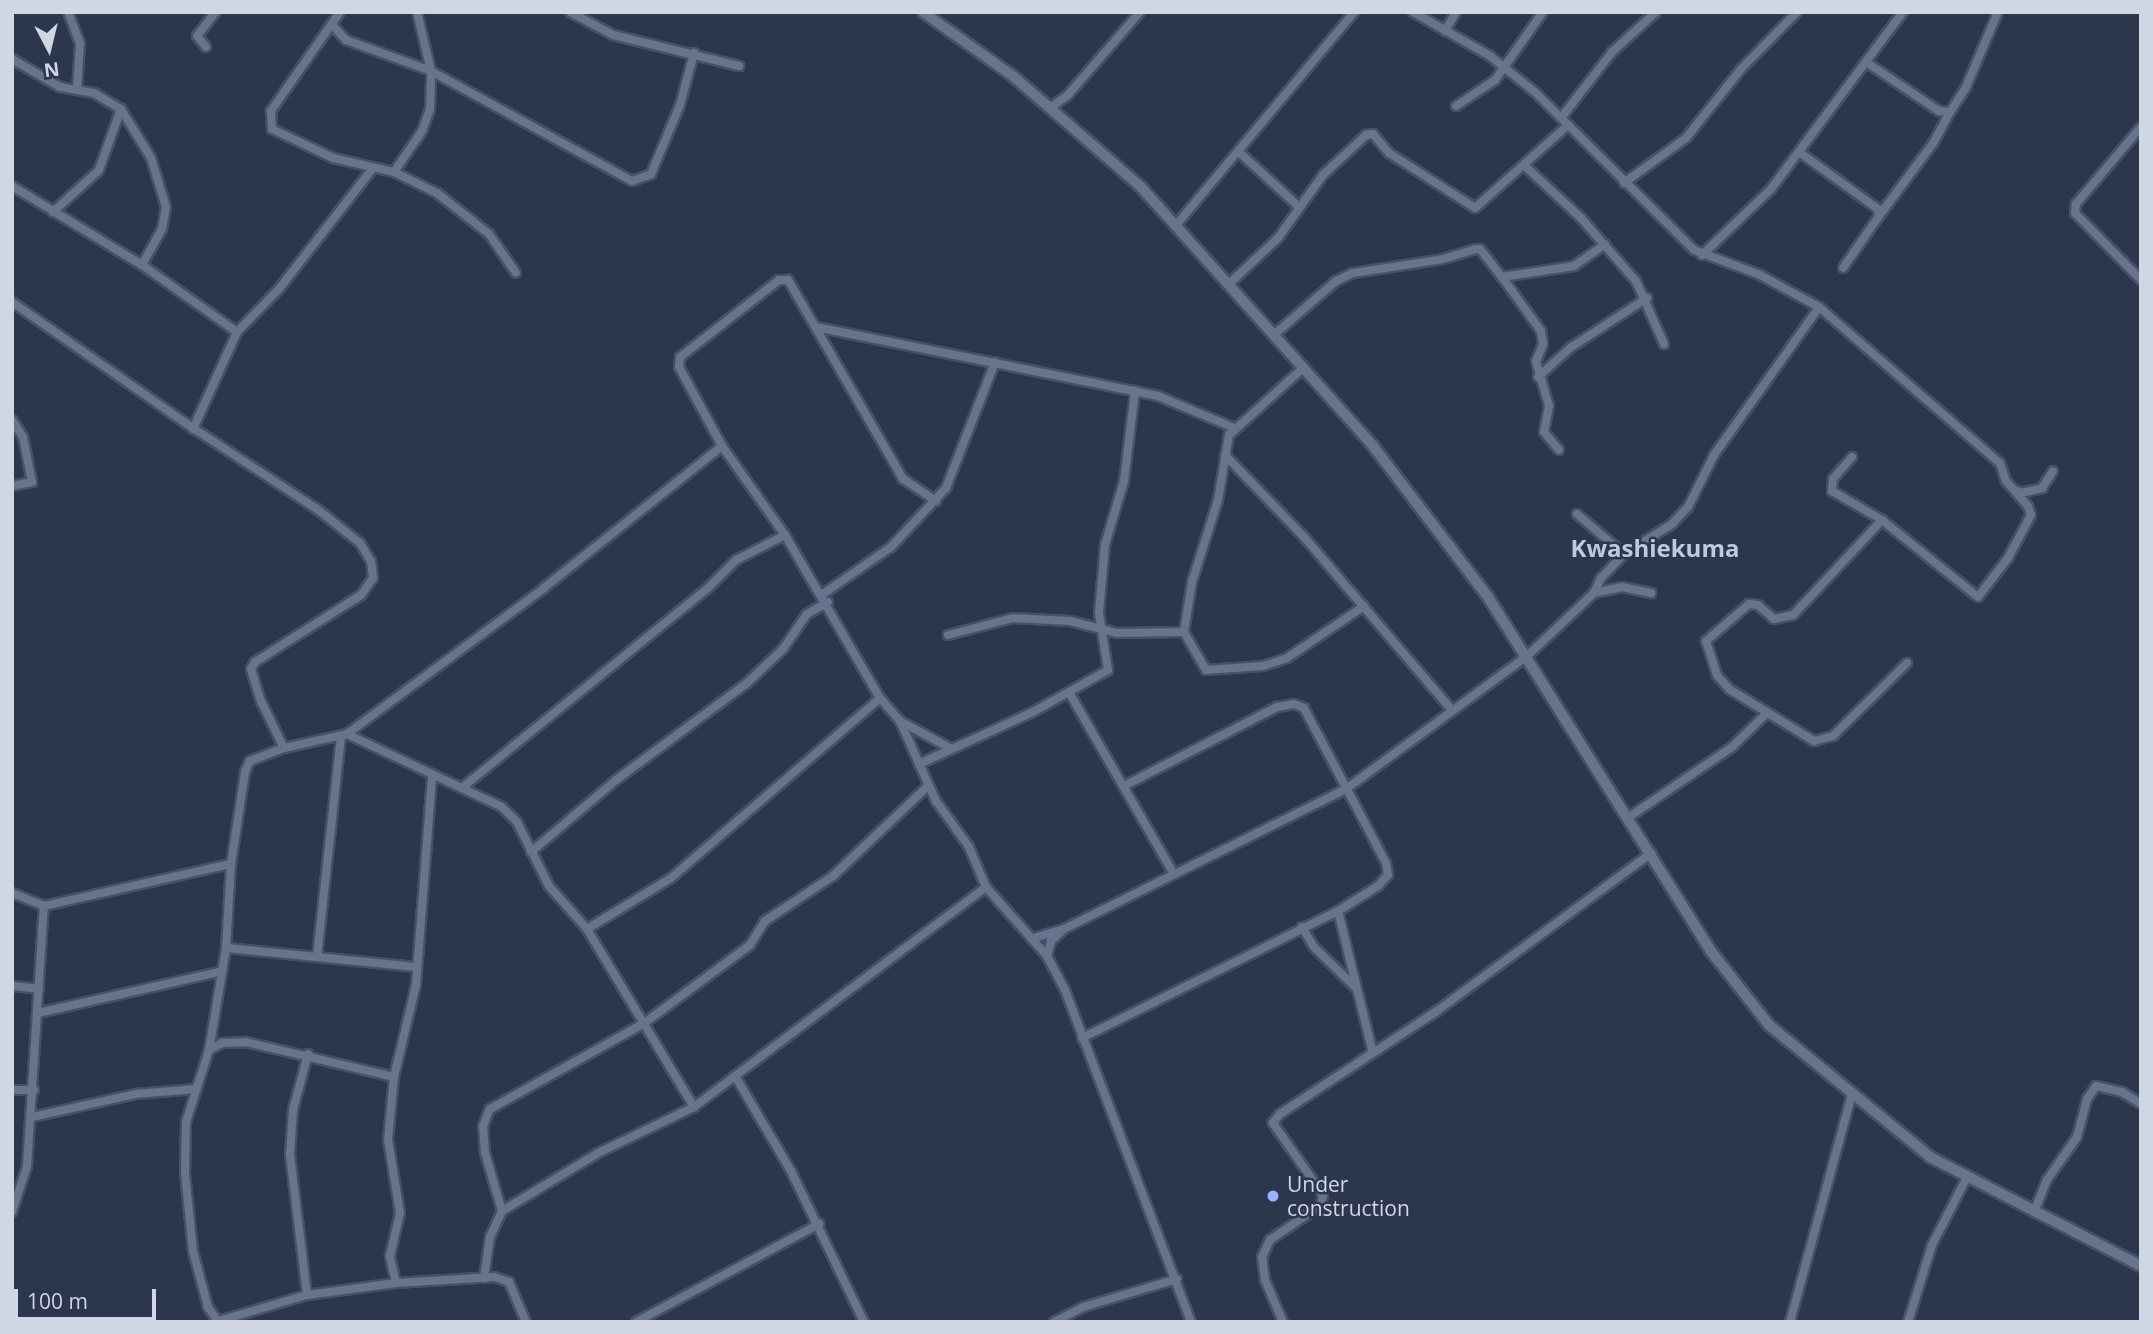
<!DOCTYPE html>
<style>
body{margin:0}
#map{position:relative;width:2153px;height:1334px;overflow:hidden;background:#2c364c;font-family:"Open Sans",sans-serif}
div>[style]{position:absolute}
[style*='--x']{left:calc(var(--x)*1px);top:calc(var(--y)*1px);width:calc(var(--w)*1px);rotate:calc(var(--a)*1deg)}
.roads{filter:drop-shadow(2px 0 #485164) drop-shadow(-2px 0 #485164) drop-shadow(0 2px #485164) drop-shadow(0 -2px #485164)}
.minor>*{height:8px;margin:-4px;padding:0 4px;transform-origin:4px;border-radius:4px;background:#68748d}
.tertiary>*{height:10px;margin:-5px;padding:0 5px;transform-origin:5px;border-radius:5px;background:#68748d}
.dots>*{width:19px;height:19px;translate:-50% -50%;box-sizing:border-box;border:4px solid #2c364c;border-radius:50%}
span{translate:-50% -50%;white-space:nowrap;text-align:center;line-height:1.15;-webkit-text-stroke:5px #2c364c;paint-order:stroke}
.poi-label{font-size:21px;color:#cfd6e4}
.left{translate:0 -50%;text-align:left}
.quarter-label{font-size:24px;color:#bccae5;font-weight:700}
.frame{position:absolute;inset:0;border:14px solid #cfd6e4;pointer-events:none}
.north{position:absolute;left:14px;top:14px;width:70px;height:70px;-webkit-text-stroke:5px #2c364c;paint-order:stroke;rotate:173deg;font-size:19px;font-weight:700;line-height:28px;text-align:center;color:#cfd6e4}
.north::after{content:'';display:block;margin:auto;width:24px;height:32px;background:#cfd6e4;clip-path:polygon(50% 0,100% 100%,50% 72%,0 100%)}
.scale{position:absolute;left:14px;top:1289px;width:142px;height:32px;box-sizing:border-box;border:4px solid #cfd6e4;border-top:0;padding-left:9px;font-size:21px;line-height:24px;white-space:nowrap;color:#cfd6e4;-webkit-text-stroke:5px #2c364c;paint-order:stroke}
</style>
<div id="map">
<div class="roads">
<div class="minor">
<div style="--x:68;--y:12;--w:34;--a:69"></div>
<div style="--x:80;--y:44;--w:45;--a:93.8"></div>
<div style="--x:340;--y:12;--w:121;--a:124.9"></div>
<div style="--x:271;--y:111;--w:18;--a:87"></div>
<div style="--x:272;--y:129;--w:68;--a:25.4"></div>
<div style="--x:333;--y:158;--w:63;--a:12.9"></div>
<div style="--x:394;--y:172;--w:48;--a:26"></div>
<div style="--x:437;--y:193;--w:66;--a:38.3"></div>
<div style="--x:489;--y:234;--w:47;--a:55.3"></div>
<div style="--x:570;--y:12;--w:49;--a:28.1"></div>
<div style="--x:613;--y:35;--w:130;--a:13.8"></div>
<div style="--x:1413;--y:12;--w:89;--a:29.7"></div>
<div style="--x:1490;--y:56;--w:58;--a:38.7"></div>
<div style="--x:1535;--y:92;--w:224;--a:44.8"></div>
<div style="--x:1694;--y:250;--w:71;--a:20.7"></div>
<div style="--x:1760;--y:275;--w:67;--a:28.5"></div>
<div style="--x:1819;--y:307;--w:239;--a:40.8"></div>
<div style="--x:2000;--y:463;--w:19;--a:72"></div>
<div style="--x:2006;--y:481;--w:33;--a:49"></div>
<div style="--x:2028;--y:506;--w:9;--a:72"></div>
<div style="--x:2031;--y:515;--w:49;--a:118.1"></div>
<div style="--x:2008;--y:558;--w:49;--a:127.6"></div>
<div style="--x:1978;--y:597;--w:123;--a:-141.3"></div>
<div style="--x:1882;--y:520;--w:130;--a:133.1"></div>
<div style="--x:1793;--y:615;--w:19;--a:168"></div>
<div style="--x:1774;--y:619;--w:21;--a:-139"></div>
<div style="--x:1758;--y:605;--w:9;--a:-174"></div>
<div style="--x:1749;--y:604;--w:57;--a:139.3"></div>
<div style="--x:1706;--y:641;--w:36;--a:72"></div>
<div style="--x:1717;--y:675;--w:18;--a:49"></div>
<div style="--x:1729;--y:689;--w:100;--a:31.5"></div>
<div style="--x:1814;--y:741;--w:20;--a:-15"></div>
<div style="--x:1833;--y:736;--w:104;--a:-44.6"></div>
<div style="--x:334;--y:27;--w:18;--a:47"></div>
<div style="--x:346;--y:40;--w:90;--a:20"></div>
<div style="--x:431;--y:71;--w:229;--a:28.7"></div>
<div style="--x:632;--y:181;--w:20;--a:-20"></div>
<div style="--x:651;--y:174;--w:75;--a:-67.2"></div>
<div style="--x:680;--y:105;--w:54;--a:-74.9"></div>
<div style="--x:1445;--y:31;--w:22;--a:-60"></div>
<div style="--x:206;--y:47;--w:14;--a:-129"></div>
<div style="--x:197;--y:36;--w:31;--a:-52"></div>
<div style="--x:12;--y:59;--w:56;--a:30.3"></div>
<div style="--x:60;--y:87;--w:35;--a:10"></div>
<div style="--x:94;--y:93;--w:31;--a:31"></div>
<div style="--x:121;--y:109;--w:57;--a:58.5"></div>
<div style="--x:151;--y:158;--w:51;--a:73"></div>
<div style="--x:166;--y:207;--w:22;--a:100"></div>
<div style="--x:162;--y:229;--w:41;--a:119.1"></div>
<div style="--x:1866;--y:62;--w:88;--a:33.9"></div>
<div style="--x:1939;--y:111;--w:11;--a:5"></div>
<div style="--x:1950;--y:112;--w:30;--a:-57"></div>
<div style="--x:1966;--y:87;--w:82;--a:-66.9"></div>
<div style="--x:1456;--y:106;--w:47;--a:-33.7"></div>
<div style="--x:1495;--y:80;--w:83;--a:-54.8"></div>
<div style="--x:1051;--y:107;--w:19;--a:-35"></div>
<div style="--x:1067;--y:96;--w:111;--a:-49"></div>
<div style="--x:1561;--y:118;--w:83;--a:-52.3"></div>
<div style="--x:1612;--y:52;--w:59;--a:-42.3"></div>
<div style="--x:2141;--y:127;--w:101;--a:130.2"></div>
<div style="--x:2076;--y:204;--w:9;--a:96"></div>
<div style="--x:2075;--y:213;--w:94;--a:45.4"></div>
<div style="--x:1239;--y:152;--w:80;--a:42.5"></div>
<div style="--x:1799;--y:152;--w:97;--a:35.8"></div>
<div style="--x:1878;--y:209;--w:7;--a:82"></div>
<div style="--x:1879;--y:216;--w:63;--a:124.7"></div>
<div style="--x:1526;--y:167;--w:75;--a:42.8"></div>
<div style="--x:1581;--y:218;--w:84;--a:48.9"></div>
<div style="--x:1636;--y:281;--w:69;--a:66"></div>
<div style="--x:394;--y:172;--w:50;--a:-55.7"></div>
<div style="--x:422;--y:131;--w:23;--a:-70"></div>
<div style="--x:430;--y:109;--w:38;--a:-88"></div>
<div style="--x:431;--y:71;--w:61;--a:-103.3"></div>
<div style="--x:1624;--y:183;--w:77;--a:-36"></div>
<div style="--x:1686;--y:138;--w:88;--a:-51.4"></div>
<div style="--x:1741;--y:69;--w:80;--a:-45.5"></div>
<div style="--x:12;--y:186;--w:152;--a:31.3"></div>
<div style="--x:142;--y:265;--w:116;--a:35.2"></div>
<div style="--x:53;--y:212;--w:62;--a:-42.4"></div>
<div style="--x:99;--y:170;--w:65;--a:-70.2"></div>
<div style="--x:1879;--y:216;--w:92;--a:-53.4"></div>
<div style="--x:1934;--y:142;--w:34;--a:-62"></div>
<div style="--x:1177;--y:224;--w:276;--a:-50.1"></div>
<div style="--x:1702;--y:255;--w:95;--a:-43.7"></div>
<div style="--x:1771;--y:189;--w:221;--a:-53.3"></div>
<div style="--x:1502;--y:277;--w:67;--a:54.2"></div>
<div style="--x:1541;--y:331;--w:13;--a:81"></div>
<div style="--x:1543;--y:344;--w:18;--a:112"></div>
<div style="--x:1536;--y:361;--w:47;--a:73.9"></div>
<div style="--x:1549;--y:406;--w:26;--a:101"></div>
<div style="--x:1544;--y:432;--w:23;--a:50"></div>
<div style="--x:1230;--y:283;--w:66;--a:-43.2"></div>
<div style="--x:1278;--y:238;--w:77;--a:-54.5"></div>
<div style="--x:1323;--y:175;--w:59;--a:-42.9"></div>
<div style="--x:1366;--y:135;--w:7;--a:-8"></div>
<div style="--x:1373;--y:134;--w:25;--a:50"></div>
<div style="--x:1389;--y:153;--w:102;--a:32.6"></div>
<div style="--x:1475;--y:208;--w:125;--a:-41.7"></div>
<div style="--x:12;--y:302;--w:213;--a:34.9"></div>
<div style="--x:187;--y:424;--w:155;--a:33.2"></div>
<div style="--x:317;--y:509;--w:55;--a:38.3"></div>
<div style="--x:360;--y:543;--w:21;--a:59"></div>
<div style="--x:371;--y:561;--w:17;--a:83"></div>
<div style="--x:373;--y:578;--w:21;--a:125"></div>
<div style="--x:361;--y:595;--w:125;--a:147.7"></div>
<div style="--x:255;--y:662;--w:8;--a:120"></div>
<div style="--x:251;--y:669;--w:34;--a:73"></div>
<div style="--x:261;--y:701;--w:52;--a:63.9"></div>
<div style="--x:816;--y:327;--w:349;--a:11.4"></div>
<div style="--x:1158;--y:396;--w:80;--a:22.7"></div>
<div style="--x:1275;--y:334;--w:81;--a:-41"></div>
<div style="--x:1336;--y:281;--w:19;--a:-25"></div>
<div style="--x:1353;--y:273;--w:91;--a:-8.8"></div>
<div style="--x:1443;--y:259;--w:34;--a:-17"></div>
<div style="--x:1475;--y:249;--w:5;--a:0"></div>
<div style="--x:1480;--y:249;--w:36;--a:52"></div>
<div style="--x:1502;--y:277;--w:73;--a:-8.7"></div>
<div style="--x:1574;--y:266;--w:38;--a:-35"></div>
<div style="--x:1538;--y:377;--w:43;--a:-42.2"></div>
<div style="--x:1570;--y:348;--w:92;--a:-33"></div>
<div style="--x:12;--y:420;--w:20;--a:57"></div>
<div style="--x:23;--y:437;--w:46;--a:78.7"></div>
<div style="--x:32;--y:482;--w:20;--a:169"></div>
<div style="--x:193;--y:429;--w:107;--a:-65.6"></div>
<div style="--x:237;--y:332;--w:60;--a:-45.7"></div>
<div style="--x:279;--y:289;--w:153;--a:-52.2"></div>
<div style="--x:1225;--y:455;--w:114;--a:46.1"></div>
<div style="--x:1304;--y:537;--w:228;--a:49.5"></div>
<div style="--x:1852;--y:457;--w:29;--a:131"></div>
<div style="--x:1833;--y:479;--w:12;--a:95"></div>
<div style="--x:1832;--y:491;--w:58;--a:30.1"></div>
<div style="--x:2015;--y:490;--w:7;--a:27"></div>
<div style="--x:2021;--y:493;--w:22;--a:-13"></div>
<div style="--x:2042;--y:488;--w:20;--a:-57"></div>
<div style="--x:936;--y:501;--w:40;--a:-146"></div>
<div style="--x:903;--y:479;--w:230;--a:-120"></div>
<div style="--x:788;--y:280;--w:9;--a:180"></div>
<div style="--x:779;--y:280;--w:125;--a:142.1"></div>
<div style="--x:680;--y:357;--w:10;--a:96"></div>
<div style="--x:679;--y:367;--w:90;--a:61.4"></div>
<div style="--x:722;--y:446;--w:109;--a:54.7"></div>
<div style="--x:785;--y:535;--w:189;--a:59.8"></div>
<div style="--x:880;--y:698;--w:30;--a:49"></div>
<div style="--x:900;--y:721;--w:88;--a:65.8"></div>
<div style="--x:936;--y:801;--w:57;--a:54.3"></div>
<div style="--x:969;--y:847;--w:43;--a:67"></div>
<div style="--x:986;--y:887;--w:92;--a:48.5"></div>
<div style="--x:1047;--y:956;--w:38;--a:62"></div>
<div style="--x:1065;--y:990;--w:355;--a:69.2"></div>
<div style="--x:1577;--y:514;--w:62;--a:40.4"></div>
<div style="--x:1594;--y:593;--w:29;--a:-12"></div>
<div style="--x:1622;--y:587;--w:30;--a:12"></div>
<div style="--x:823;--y:594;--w:83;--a:-34.7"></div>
<div style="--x:891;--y:547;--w:81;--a:-47"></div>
<div style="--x:946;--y:488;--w:135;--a:-68.7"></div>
<div style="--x:1184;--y:632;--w:44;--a:59.9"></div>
<div style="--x:1206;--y:670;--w:57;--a:-4"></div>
<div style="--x:1263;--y:666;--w:25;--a:-18"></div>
<div style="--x:1287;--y:658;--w:93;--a:-34"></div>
<div style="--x:948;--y:635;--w:67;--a:-14.7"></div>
<div style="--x:1013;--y:618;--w:57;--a:3"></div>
<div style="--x:1070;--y:621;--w:49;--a:14.3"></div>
<div style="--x:1117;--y:633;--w:67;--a:-0.9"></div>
<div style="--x:1184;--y:632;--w:51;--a:-80.9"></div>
<div style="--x:1192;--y:582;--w:86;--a:-72.4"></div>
<div style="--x:1218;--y:500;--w:66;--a:-80.4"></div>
<div style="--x:1229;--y:435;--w:101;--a:-42.2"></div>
<div style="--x:1070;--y:694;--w:208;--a:60"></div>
<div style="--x:900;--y:721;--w:57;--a:28.4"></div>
<div style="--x:347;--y:734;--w:171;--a:25.2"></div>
<div style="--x:502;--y:807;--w:21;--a:45"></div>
<div style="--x:517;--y:822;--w:72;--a:63.4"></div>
<div style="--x:549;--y:886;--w:57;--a:48.5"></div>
<div style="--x:587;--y:929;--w:208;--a:59"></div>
<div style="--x:919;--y:764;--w:125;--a:-24.5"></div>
<div style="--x:1033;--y:712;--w:86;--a:-29.2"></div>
<div style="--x:1108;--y:670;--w:58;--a:-99"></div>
<div style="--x:1099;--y:613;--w:68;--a:-85"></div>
<div style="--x:1105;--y:545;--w:67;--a:-73.5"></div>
<div style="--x:1124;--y:481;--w:91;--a:-83"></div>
<div style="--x:463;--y:787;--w:317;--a:-39.1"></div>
<div style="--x:709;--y:587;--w:38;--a:-45"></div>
<div style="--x:736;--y:560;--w:55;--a:-27"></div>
<div style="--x:1629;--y:817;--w:125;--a:-34.2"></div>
<div style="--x:1732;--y:747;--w:46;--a:-44.1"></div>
<div style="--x:531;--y:852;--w:111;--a:-40.3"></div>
<div style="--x:616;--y:780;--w:163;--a:-36.5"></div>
<div style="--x:747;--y:683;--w:50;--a:-43.4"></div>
<div style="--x:783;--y:649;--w:42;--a:-55.6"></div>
<div style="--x:807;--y:614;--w:24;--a:-30"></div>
<div style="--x:12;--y:893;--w:35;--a:22"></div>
<div style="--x:1338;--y:911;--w:146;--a:76.2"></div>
<div style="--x:1302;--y:927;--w:23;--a:59"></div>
<div style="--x:1314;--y:947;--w:57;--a:44.3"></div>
<div style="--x:587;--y:929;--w:98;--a:-31.3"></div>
<div style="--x:671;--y:878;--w:276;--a:-40.7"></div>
<div style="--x:1034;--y:938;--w:28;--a:-17"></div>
<div style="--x:226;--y:948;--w:192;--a:5.7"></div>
<div style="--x:1047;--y:956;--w:16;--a:-75"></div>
<div style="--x:1051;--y:941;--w:18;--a:-43"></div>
<div style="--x:1064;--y:929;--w:315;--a:-26.4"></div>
<div style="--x:1346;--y:789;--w:223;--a:-36.3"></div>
<div style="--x:1526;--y:657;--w:93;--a:-43.3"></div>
<div style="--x:1594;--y:593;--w:17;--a:-65"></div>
<div style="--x:1601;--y:578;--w:33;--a:-46"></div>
<div style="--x:1624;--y:554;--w:57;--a:-32"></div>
<div style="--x:1672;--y:524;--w:23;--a:-47"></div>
<div style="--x:1688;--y:507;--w:58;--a:-63.4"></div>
<div style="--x:1714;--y:455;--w:181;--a:-54.6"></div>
<div style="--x:317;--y:957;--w:222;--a:-83.8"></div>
<div style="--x:12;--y:986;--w:27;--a:6"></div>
<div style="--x:38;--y:1013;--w:186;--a:-12.8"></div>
<div style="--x:1082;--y:1038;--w:286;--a:-26.4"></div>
<div style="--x:1338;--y:911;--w:47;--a:-32"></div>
<div style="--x:1378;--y:886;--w:15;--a:-48"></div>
<div style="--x:1388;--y:875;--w:12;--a:-99"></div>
<div style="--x:1386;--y:863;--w:175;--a:-117.9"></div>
<div style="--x:1304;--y:708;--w:11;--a:-158"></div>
<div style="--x:1294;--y:704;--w:17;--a:170"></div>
<div style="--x:1277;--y:707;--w:172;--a:152.7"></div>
<div style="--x:209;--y:1050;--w:15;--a:-28"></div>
<div style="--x:222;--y:1043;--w:24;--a:-2"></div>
<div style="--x:246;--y:1042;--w:152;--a:13.3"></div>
<div style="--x:735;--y:1076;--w:110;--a:59.5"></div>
<div style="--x:791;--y:1171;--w:168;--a:64.2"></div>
<div style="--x:12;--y:1090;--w:22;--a:0"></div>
<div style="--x:32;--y:1117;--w:107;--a:-12.5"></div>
<div style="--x:136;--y:1094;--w:60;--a:-4.8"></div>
<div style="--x:502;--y:1211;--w:112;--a:-31.1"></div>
<div style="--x:598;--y:1153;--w:106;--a:-25.6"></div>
<div style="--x:694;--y:1107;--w:366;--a:-37"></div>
<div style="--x:12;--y:1212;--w:48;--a:-71.9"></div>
<div style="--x:27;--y:1166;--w:261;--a:-86.3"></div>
<div style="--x:44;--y:906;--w:192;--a:-12.7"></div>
<div style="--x:2034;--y:1212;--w:35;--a:-68"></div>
<div style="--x:2047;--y:1180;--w:52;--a:-55.1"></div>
<div style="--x:2077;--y:1137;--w:39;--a:-75"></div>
<div style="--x:2087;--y:1099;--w:16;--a:-55"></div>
<div style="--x:2096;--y:1086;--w:27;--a:13"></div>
<div style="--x:2122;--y:1092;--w:22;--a:32"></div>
<div style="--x:484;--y:1278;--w:41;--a:-81.7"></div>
<div style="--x:490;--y:1237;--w:29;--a:-65"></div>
<div style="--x:502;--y:1211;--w:60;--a:-106.3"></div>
<div style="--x:485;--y:1153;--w:27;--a:-94"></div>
<div style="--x:483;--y:1126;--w:18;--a:-68"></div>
<div style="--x:490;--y:1109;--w:175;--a:-29.1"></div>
<div style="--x:643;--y:1024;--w:133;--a:-36.4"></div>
<div style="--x:750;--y:945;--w:28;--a:-58"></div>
<div style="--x:765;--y:921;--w:82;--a:-33.5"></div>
<div style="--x:833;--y:876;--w:131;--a:-43.5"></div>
<div style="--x:396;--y:1283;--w:28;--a:-103"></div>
<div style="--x:390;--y:1256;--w:44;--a:-76.9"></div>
<div style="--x:400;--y:1213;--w:74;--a:-99.3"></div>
<div style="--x:388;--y:1140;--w:63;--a:-84.6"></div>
<div style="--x:394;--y:1077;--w:95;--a:-76.6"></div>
<div style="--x:416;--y:985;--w:210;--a:-85.6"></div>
<div style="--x:307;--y:1295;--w:141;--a:-96.9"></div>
<div style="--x:290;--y:1155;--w:45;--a:-86.2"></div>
<div style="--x:293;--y:1110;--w:58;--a:-75"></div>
<div style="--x:217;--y:1320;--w:16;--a:-125"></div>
<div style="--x:208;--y:1307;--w:58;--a:-105"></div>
<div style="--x:193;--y:1251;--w:78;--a:-95.9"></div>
<div style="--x:185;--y:1173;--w:51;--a:-88.9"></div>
<div style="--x:186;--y:1122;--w:76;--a:-72.3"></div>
<div style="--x:209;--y:1050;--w:103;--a:-80.5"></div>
<div style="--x:226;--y:948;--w:84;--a:-86.6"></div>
<div style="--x:231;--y:864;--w:93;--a:-81.3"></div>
<div style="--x:245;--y:772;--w:12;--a:-66"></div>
<div style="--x:250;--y:761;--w:36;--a:-21"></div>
<div style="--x:284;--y:748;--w:65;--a:-12.5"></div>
<div style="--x:347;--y:734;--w:245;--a:-36.5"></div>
<div style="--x:544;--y:588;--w:228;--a:-38.6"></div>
<div style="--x:215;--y:1322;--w:96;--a:-16.4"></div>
<div style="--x:307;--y:1295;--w:90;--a:-7.7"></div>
<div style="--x:396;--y:1283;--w:98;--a:-3.5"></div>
<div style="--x:494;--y:1277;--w:16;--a:18"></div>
<div style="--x:509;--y:1282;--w:43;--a:67"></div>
<div style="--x:636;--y:1322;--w:208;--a:-28.2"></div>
<div style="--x:1054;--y:1322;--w:33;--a:-27"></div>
<div style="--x:1083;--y:1307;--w:98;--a:-16.6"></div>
<div style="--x:1283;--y:1322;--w:46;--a:-113.2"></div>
<div style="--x:1265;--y:1280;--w:23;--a:-97"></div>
<div style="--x:1262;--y:1257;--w:19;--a:-65"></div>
<div style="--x:1270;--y:1240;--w:62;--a:-34.5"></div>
<div style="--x:1321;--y:1205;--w:10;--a:-79"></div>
<div style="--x:1323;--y:1195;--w:88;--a:-124.8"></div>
<div style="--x:1273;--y:1123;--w:11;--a:-52"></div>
<div style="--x:1280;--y:1114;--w:188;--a:-33.3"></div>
<div style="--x:1437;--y:1011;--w:266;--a:-36.4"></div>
<div style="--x:1790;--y:1322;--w:233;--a:-74.8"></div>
<div style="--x:1908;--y:1322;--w:81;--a:-72.7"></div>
<div style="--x:1932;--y:1245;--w:74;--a:-62.7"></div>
</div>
<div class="tertiary">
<div style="--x:923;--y:12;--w:112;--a:35.5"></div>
<div style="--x:1014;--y:77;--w:167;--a:40.9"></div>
<div style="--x:1140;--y:186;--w:349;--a:48.1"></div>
<div style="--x:1373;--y:446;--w:190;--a:52.7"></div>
<div style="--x:1488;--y:597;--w:417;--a:57.8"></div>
<div style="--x:1710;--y:950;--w:95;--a:51.8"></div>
<div style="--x:1769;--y:1025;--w:208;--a:39.3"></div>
<div style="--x:1930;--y:1157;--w:237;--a:27.3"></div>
</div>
</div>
<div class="dots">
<div style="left:1273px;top:1196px;background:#95b6fd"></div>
</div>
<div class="poi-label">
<span class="left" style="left:1287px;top:1196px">Under<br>construction</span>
</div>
<div class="quarter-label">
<span style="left:1655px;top:548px">Kwashiekuma</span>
</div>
<div class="frame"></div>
<div class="north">N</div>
<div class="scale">100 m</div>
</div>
